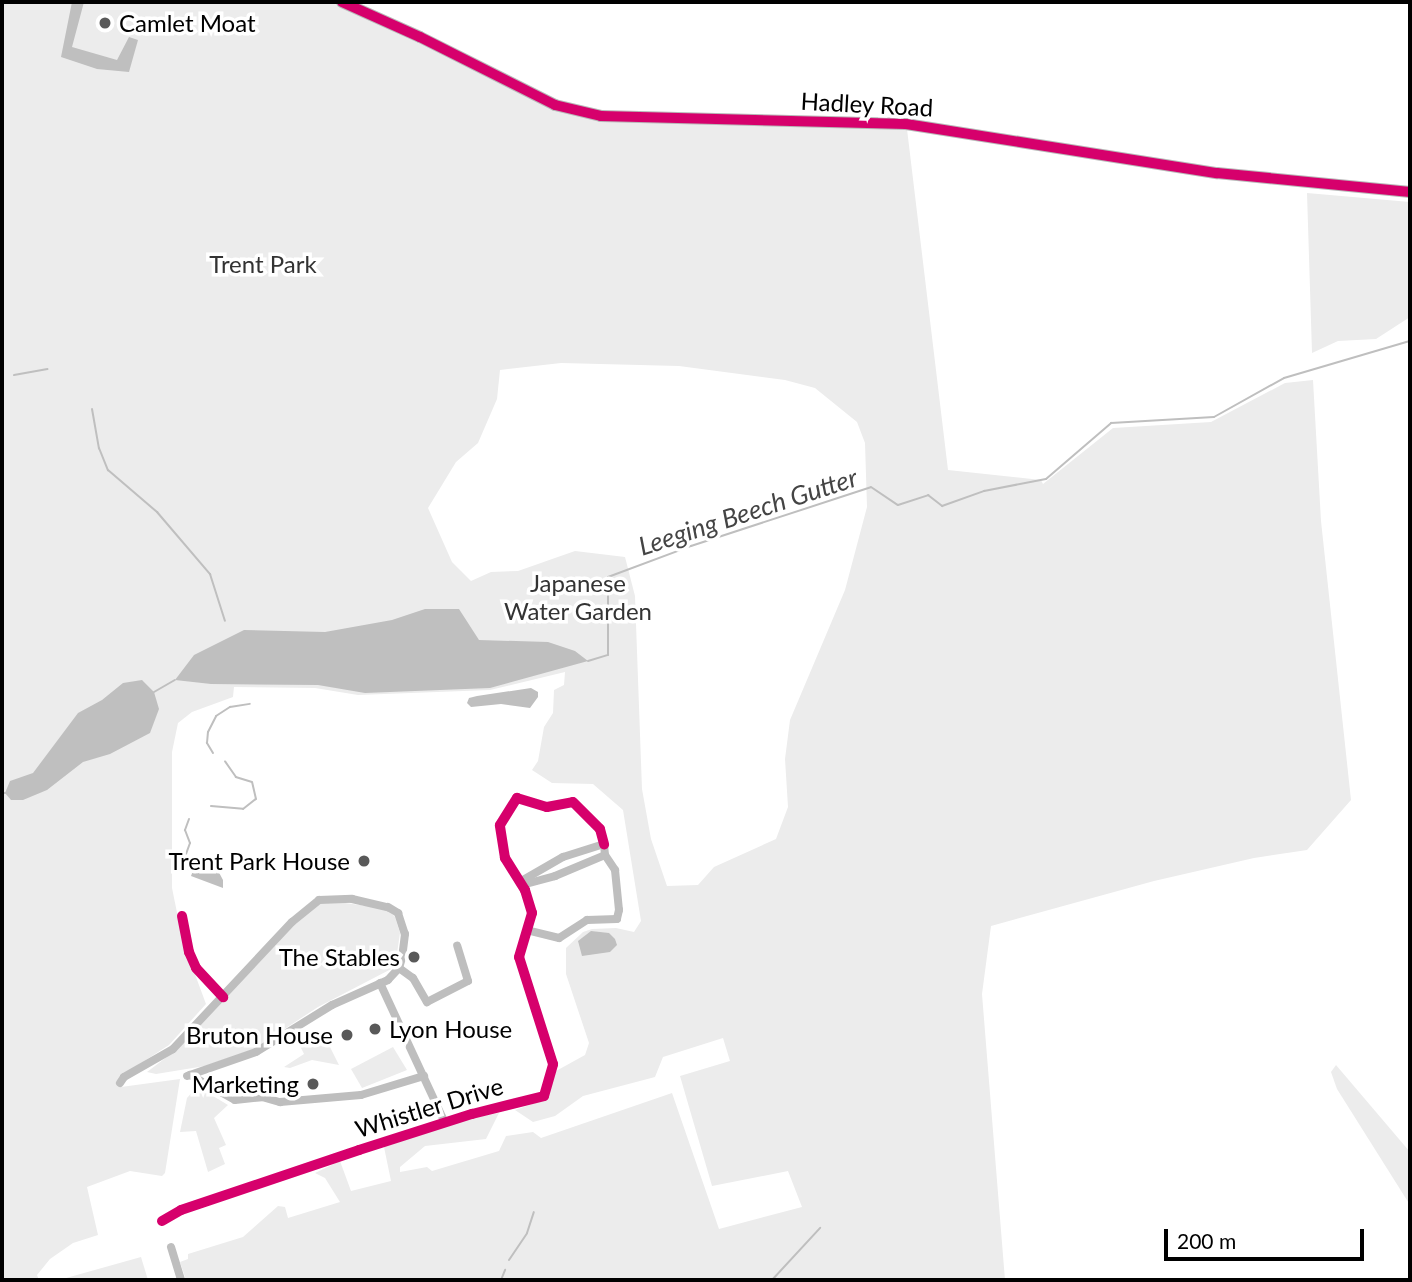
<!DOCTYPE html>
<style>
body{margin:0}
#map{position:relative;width:1412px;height:1282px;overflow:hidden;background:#fff;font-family:Lato,sans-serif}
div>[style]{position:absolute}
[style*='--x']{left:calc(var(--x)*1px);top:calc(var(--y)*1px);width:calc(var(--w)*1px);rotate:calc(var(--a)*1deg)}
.green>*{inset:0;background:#ececec}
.water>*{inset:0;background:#bfbfbf}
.stream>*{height:2px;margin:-1px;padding:0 1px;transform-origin:1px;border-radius:1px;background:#bfbfbf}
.street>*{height:8px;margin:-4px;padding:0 4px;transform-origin:4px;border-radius:4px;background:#bebebe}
.secondary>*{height:12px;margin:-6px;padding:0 6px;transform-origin:6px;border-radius:6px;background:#b8b8b8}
.cycleway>*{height:10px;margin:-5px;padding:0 5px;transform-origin:5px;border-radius:5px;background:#d6006c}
.dots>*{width:19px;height:19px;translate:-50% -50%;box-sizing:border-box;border:4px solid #fff;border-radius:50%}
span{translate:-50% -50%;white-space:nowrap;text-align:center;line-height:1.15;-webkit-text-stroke:7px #fff;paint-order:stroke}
.poi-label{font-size:24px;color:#000}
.left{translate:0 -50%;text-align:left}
.right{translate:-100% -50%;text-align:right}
.street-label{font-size:24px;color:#000}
.park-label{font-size:24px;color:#333}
.water-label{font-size:26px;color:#444;font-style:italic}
.frame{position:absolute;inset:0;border:4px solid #000;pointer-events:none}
.scale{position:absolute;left:1164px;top:1229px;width:200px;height:32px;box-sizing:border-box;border:4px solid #000;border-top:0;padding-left:9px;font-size:21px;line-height:24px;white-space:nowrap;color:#000;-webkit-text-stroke:5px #fff;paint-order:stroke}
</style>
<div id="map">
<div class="green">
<div style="clip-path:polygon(evenodd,2px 2px,333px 2px,415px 39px,553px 110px,907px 129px,948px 470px,1041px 480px,1043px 484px,1113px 428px,1211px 422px,1285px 383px,1313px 380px,1321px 521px,1351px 800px,1307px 850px,1254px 858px,1154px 881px,991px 926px,982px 994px,1005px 1280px,186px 1280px,180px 1262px,188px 1259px,188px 1254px,243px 1237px,278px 1206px,285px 1207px,288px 1218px,340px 1202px,325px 1178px,315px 1173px,340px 1161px,351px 1191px,391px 1181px,384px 1147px,390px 1143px,472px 1118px,499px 1113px,486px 1139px,425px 1146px,400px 1167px,400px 1172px,427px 1167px,432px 1171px,499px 1151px,506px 1136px,533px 1132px,541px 1138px,672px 1093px,719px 1229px,802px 1207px,788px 1171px,712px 1186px,680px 1076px,730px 1061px,723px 1038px,663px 1057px,655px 1077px,583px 1096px,555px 1116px,533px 1122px,515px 1110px,547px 1099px,556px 1071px,585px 1055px,589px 1043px,566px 974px,566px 948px,583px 932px,592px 929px,616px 928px,634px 932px,641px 921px,623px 810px,593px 784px,552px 783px,532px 770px,538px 761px,544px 727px,553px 713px,554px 690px,564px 685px,565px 672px,490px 690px,358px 695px,315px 688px,234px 687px,233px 697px,192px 712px,178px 723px,172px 752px,172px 888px,183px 942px,206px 1004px,169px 1045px,121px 1076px,121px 1087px,180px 1079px,165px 1173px,162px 1176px,130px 1171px,87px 1187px,98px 1235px,73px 1243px,50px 1259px,37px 1275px,39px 1280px,2px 1280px,2px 2px,561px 363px,679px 366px,785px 380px,815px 388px,857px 422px,865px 443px,867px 507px,845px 590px,790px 720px,785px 759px,788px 807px,776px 839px,714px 867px,698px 885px,667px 886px,651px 839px,642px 789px,635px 596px,625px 557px,575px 551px,518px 571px,491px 572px,471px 581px,452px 562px,428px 508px,456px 462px,478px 443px,497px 399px,500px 370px,561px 363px)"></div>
<div style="clip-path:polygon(1307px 193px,1410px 202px,1410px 317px,1376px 339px,1338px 341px,1312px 353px)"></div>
<div style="clip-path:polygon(331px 901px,388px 909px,395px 917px,400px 933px,395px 967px,318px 1007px,254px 1049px,205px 1066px,156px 1074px,147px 1072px,176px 1050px,297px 920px,318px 903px)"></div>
<div style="clip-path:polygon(322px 1031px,339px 1065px,312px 1060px,290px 1068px,284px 1067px,304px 1054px,300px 1046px)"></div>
<div style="clip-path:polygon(393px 1047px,407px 1070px,362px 1088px,351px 1069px)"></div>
<div style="clip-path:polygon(1336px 1065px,1410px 1152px,1410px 1205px,1337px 1089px,1331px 1072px)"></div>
<div style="clip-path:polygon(194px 1090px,208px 1093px,228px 1105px,214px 1118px,226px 1145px,219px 1148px,225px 1164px,208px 1172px,196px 1131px,180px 1132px,187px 1098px)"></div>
<div style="clip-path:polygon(141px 1257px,148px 1280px,59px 1280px)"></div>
</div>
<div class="water">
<div style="clip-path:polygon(72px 2px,84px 2px,72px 47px,117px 60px,129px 37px,138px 40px,129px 72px,97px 69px,61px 57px)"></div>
<div style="clip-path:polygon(425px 609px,459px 609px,479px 640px,548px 642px,575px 651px,588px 661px,490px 688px,365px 693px,318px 685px,211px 684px,175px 680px,194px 655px,244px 630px,325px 632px,392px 620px)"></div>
<div style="clip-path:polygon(142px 680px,154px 692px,159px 709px,150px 733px,110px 754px,83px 762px,47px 790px,23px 800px,11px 800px,5px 793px,10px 781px,33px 773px,78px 713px,102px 700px,123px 683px)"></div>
<div style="clip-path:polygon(531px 688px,538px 692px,538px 697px,530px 708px,501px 704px,471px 707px,467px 703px,469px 698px,477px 696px)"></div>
<div style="clip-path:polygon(204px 864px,216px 867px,223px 880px,223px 888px,191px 876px,194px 868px)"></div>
<div style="clip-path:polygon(591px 931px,609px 933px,615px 939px,617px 945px,610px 952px,582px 956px,578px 941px)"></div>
</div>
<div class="stream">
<div style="--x:1409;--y:2;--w:1;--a:45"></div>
<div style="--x:14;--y:375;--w:34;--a:-10"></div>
<div style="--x:92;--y:409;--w:40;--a:80"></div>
<div style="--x:99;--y:448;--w:24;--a:68"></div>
<div style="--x:108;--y:470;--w:65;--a:40.6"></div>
<div style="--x:157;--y:512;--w:82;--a:49.5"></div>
<div style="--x:210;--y:574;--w:49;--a:72.3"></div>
<div style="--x:559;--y:594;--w:51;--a:-18.4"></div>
<div style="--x:588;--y:661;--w:21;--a:-17"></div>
<div style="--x:608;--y:655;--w:78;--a:-90"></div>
<div style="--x:608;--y:577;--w:89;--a:-20.5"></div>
<div style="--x:691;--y:546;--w:189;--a:-18.1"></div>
<div style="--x:871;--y:487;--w:32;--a:34"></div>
<div style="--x:898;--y:505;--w:32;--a:-18"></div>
<div style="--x:928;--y:495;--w:18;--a:38"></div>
<div style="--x:942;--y:506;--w:45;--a:-19.7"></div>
<div style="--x:984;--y:491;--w:63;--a:-11"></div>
<div style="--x:1046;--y:479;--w:86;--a:-40.7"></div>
<div style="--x:1111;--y:423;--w:103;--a:-3.3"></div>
<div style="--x:1214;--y:417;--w:80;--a:-29.1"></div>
<div style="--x:1284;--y:378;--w:131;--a:-16.4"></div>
<div style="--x:154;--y:692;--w:24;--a:-30"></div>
<div style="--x:213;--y:753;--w:12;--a:-121"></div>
<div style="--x:207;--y:743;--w:11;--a:-85"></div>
<div style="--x:208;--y:732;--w:18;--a:-63"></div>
<div style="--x:216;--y:716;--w:17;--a:-33"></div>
<div style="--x:230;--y:707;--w:20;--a:-9"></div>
<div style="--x:2;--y:793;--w:3;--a:0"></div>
<div style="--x:211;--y:806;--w:32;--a:5"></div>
<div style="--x:243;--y:809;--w:16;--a:-38"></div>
<div style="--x:256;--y:799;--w:17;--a:-103"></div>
<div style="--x:252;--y:782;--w:17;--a:-163"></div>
<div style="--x:236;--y:777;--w:19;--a:-125"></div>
<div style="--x:189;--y:819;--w:12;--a:110"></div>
<div style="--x:185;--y:830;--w:14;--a:69"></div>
<div style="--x:190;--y:843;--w:23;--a:110"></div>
<div style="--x:182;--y:865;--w:13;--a:32"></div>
<div style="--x:509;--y:1260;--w:32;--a:-56"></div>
<div style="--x:527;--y:1233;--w:22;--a:-72"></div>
<div style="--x:367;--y:1279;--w:1;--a:45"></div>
<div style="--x:501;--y:1280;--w:11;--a:-68"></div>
<div style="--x:772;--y:1280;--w:71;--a:-47.3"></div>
</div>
<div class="street">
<div style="--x:522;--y:885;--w:5;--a:-79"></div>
<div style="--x:523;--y:880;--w:46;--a:-29.9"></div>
<div style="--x:563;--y:857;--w:43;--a:-17.6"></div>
<div style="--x:604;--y:844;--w:11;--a:85"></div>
<div style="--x:605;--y:855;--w:18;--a:56"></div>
<div style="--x:615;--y:870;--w:40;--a:84.3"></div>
<div style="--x:619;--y:910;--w:9;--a:103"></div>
<div style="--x:617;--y:919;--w:30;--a:178"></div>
<div style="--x:587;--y:920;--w:33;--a:147"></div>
<div style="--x:559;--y:938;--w:32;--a:-166"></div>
<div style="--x:522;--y:885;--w:34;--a:-15"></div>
<div style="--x:555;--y:876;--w:54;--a:-22.8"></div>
<div style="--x:182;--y:916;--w:37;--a:79"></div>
<div style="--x:189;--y:952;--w:17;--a:66"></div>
<div style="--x:196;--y:968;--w:40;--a:47"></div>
<div style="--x:399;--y:968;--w:17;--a:36"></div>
<div style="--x:413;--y:978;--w:28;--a:60"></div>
<div style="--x:427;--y:1002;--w:46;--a:-27.1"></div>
<div style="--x:468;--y:981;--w:37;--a:-107"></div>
<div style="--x:380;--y:983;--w:154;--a:65.1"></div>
<div style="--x:190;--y:1075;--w:51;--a:29.1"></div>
<div style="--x:235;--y:1100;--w:27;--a:-6"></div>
<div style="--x:262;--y:1097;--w:19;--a:16"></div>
<div style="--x:280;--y:1102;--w:81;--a:-4.9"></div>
<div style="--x:361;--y:1095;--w:66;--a:-16.8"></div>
<div style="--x:120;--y:1083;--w:7;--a:-56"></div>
<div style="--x:124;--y:1077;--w:56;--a:-29.7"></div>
<div style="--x:173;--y:1049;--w:174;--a:-46.9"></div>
<div style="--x:292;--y:922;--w:35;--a:-39"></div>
<div style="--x:319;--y:900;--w:33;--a:-2"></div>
<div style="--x:352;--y:899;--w:37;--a:13"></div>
<div style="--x:388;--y:907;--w:12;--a:31"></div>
<div style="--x:398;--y:913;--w:22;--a:72"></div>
<div style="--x:405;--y:934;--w:24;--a:97"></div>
<div style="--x:402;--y:958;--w:10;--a:107"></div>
<div style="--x:399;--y:968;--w:16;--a:133"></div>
<div style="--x:388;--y:980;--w:61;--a:155.9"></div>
<div style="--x:332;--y:1005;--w:89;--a:148.3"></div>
<div style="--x:256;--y:1052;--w:73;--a:160.8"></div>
<div style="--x:162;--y:1221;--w:22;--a:-30"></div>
<div style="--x:181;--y:1210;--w:188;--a:-18.6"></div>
<div style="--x:359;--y:1150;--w:119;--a:-17.7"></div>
<div style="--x:472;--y:1114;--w:74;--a:-14"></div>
<div style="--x:544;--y:1096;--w:33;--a:-74"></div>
<div style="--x:553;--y:1064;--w:112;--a:-107.6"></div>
<div style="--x:519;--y:957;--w:46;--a:-73.5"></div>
<div style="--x:532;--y:913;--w:24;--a:-107"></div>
<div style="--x:525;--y:890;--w:38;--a:-122"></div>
<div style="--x:505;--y:858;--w:33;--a:-99"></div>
<div style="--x:500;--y:825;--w:32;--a:-58"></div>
<div style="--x:517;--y:798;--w:31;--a:17"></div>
<div style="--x:547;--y:807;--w:26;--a:-11"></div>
<div style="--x:573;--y:802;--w:38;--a:45"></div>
<div style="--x:600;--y:829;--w:16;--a:75"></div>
<div style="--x:171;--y:1247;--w:34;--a:73"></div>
</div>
<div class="secondary">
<div style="--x:342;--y:2;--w:85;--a:24.2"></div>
<div style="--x:420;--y:37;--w:151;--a:26.7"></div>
<div style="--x:555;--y:105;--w:47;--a:13.4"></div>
<div style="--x:601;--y:116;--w:305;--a:1.5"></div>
<div style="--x:906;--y:124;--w:315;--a:9"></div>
<div style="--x:1217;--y:173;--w:194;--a:5.6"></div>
</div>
<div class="cycleway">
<div style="--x:342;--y:2;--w:85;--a:24.2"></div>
<div style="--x:420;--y:37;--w:151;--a:26.7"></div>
<div style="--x:555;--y:105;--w:47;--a:13.4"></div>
<div style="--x:601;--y:116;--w:305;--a:1.5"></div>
<div style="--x:906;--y:124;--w:315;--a:9"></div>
<div style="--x:1217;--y:173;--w:194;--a:5.6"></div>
<div style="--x:182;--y:916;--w:37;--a:79"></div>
<div style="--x:189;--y:952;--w:17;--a:66"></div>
<div style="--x:196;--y:968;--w:40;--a:47"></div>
<div style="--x:162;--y:1221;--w:22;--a:-30"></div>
<div style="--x:181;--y:1210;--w:188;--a:-18.6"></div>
<div style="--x:359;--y:1150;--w:119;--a:-17.7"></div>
<div style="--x:472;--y:1114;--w:74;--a:-14"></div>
<div style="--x:544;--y:1096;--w:33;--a:-74"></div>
<div style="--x:553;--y:1064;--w:112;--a:-107.6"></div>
<div style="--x:519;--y:957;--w:46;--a:-73.5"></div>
<div style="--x:532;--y:913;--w:24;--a:-107"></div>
<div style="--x:525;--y:890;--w:38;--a:-122"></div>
<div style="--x:505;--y:858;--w:33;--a:-99"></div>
<div style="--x:500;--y:825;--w:32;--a:-58"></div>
<div style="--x:517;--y:798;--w:31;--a:17"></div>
<div style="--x:547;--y:807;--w:26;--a:-11"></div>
<div style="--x:573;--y:802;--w:38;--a:45"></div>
<div style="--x:600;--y:829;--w:16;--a:75"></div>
</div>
<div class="dots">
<div style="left:105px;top:23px;background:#595959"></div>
<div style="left:364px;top:861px;background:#595959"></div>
<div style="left:414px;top:957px;background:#595959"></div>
<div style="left:375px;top:1029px;background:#595959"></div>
<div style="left:347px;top:1035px;background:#595959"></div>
<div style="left:313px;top:1084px;background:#595959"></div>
</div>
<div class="poi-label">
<span class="left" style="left:119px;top:23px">Camlet Moat</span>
<span class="right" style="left:350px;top:861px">Trent Park House</span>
<span class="right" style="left:400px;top:957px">The Stables</span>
<span class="left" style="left:389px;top:1029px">Lyon House</span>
<span class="right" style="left:333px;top:1035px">Bruton House</span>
<span class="right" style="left:299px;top:1084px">Marketing</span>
</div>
<div class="street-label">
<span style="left:867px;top:104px;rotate:3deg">Hadley Road</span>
<span style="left:429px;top:1107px;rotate:-17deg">Whistler Drive</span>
</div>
<div class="park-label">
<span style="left:263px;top:264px">Trent Park</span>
<span style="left:578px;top:597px">Japanese<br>Water Garden</span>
</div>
<div class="water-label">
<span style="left:748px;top:512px;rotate:-18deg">Leeging Beech Gutter</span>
</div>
<div class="frame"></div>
<div class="scale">200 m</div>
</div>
